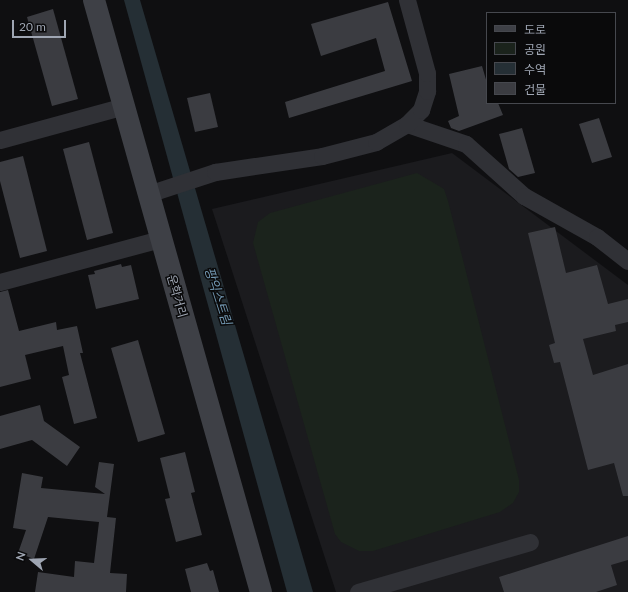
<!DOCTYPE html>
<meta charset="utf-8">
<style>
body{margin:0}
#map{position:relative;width:628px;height:592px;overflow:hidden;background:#0f0f11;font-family:Lato,"Noto Sans KR",sans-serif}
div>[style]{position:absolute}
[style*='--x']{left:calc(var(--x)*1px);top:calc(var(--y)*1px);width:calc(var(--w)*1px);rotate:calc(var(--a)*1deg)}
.built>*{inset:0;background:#1b1b1e}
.green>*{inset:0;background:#1b231c}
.water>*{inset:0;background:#252f35}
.building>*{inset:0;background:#3b3c41}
.street>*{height:17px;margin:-8.5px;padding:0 8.5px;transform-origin:8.5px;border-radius:8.5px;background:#303136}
.secondary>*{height:22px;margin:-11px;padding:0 11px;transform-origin:11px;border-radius:11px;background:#3e4046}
span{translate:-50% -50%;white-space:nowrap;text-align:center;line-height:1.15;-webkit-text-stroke:3px #0a0a0b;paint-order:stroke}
.street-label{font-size:12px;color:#9fa6b3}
.water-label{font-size:13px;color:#7297b1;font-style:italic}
.legend{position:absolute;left:486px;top:12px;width:130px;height:92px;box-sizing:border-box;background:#0a0a0b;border:1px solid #46484e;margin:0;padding:5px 7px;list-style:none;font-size:12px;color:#9fa6b3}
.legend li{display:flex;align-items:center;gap:8px;height:20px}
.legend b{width:20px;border:1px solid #46484e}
.north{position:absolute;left:12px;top:540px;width:40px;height:40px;-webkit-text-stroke:3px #0a0a0b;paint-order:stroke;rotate:289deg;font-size:11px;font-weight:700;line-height:16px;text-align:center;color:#9fa6b3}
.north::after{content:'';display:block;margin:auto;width:14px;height:18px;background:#9fa6b3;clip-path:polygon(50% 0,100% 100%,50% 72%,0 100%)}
.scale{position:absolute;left:12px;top:20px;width:54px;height:18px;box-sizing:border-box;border:2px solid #9fa6b3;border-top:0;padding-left:5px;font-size:12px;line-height:14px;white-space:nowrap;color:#9fa6b3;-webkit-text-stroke:3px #0a0a0b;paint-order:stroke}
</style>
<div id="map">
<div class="built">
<div style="clip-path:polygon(452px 153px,628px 285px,628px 592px,336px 592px,212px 209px)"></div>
</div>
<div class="green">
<div style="clip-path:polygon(417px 173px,444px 189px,448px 201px,519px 480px,519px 492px,513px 503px,500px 512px,373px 551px,359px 551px,341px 542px,335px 534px,253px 243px,258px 222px,270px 213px)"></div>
</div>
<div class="water">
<div style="clip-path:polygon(124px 0,140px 0,313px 592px,287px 592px)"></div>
</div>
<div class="building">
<div style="clip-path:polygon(388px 2px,412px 81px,289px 118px,285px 102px,385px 71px,376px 38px,321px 56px,311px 24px)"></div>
<div style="clip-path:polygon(53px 9px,78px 99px,52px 106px,27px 17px)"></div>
<div style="clip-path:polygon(482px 66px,487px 83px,487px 103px,498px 103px,503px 115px,459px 131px,451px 128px,448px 121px,459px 116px,449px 74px)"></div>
<div style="clip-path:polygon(210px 93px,218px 127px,195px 132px,187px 98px)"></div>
<div style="clip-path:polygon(599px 118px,612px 157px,592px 163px,579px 124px)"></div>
<div style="clip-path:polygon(522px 128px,535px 173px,518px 177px,509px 169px,499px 134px)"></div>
<div style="clip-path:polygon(89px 142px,113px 233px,87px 240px,63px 149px)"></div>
<div style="clip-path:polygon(23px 156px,47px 251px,20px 258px,0 181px,0 162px)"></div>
<div style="clip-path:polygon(555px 227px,566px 273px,597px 265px,608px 304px,628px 299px,628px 322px,615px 325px,616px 331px,583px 339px,593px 375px,628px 364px,628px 496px,623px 496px,614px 463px,588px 470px,560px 362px,554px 363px,549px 345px,555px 343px,528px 233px)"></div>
<div style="clip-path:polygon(121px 264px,122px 267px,131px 265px,139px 299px,96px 309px,88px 275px,95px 274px,94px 271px)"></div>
<div style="clip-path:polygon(8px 290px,19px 331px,56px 322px,57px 330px,77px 326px,83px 353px,80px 353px,97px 418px,74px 424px,62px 377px,69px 375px,63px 346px,25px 355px,31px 379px,0 387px,0 292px)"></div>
<div style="clip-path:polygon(138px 340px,165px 434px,138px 442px,111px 348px)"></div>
<div style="clip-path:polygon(40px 405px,44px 421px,80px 447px,67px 466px,32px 440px,0 449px,0 416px)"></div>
<div style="clip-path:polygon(185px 452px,195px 492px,191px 493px,202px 535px,176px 542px,165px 499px,170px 498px,160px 458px)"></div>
<div style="clip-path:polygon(99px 462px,114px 464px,107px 517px,116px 518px,110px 573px,127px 574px,126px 592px,35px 592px,38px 572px,74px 577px,75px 561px,94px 563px,99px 522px,48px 517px,34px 559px,18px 553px,26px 530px,13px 528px,22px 473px,43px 477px,41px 488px,105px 494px,95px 487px)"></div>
<div style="clip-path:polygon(628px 536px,628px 560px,611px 565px,617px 585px,596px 592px,504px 592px,499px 577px)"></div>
<div style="clip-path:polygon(207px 563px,210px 571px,213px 570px,219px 592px,191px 592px,185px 569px)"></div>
</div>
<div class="street">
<div style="--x:407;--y:124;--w:62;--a:18.7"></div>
<div style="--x:466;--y:144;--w:78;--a:41.9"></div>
<div style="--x:524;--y:196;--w:84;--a:29.3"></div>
<div style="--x:597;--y:237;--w:39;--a:38"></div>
<div style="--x:0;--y:140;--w:129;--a:-15.3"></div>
<div style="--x:148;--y:194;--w:71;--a:-18.2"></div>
<div style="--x:215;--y:172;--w:108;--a:-8.5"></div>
<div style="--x:322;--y:156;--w:56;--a:-14.5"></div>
<div style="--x:376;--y:142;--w:36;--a:-30"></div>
<div style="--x:407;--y:124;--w:20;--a:-45"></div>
<div style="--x:421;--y:110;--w:20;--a:-72"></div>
<div style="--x:427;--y:91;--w:18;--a:-90"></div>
<div style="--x:427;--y:73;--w:76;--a:-105.3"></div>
<div style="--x:0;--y:282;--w:167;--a:-15"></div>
<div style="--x:358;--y:592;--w:179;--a:-16.2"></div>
</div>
<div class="secondary">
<div style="--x:94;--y:0;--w:615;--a:74.25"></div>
</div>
<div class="street-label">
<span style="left:177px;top:296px;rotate:74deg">운학거리</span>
</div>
<div class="water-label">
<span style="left:218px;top:296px;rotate:72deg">팡익스트림</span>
</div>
<ul class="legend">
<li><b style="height:5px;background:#3e4046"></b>도로</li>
<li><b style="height:11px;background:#1b231c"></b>공원</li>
<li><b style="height:11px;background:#252f35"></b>수역</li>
<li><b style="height:11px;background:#3b3c41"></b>건물</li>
</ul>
<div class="north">N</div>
<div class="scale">20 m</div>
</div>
